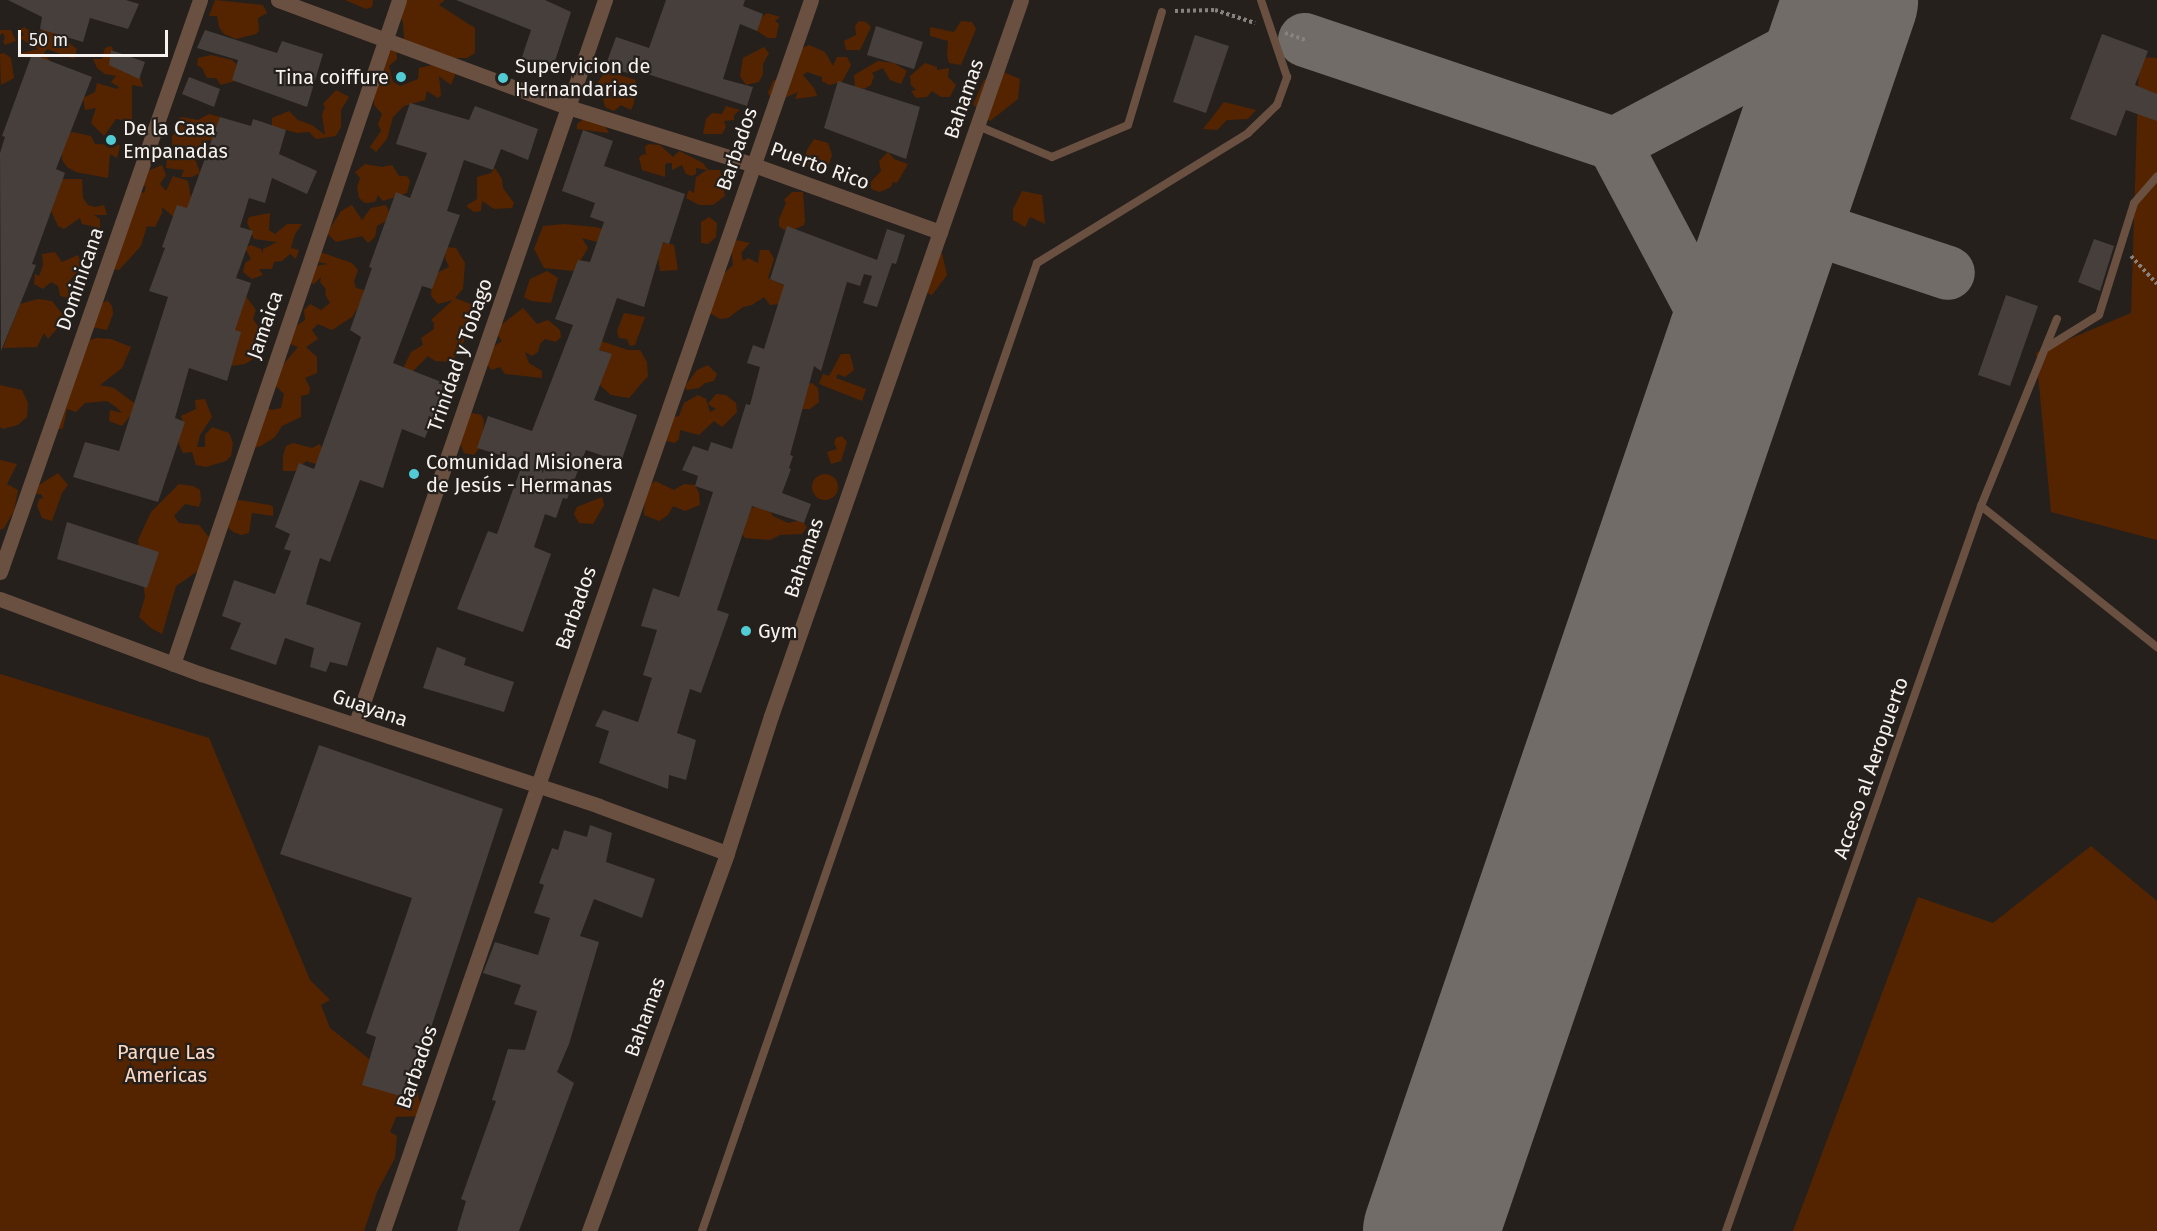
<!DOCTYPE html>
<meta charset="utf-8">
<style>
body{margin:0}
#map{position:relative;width:2157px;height:1231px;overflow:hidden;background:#26201c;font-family:"Fira Sans",sans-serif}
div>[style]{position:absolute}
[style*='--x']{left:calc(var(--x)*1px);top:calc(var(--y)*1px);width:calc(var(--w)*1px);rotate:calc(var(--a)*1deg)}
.green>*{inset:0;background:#542400}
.round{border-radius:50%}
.taxiway>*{height:54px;margin:-27px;padding:0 27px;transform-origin:27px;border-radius:27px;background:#726c68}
.runway>*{height:135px;margin:-67.5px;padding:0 67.5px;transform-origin:67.5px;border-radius:67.5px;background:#726c68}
.building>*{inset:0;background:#463f3b}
.path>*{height:4px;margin-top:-2px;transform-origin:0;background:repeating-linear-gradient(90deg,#87827e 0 3px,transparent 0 6px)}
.service>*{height:8px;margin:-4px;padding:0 4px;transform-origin:4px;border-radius:4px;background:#6a5041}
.minor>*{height:15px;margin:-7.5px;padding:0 7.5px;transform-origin:7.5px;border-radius:7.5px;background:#6a5041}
.dots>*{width:16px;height:16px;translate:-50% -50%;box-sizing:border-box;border:3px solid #26201c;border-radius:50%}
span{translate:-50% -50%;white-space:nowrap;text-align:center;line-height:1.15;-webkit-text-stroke:4.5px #26201c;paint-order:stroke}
.poi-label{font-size:20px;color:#f6f2ef}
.left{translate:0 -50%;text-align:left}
.right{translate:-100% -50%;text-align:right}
.street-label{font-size:20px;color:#f6f2ef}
.park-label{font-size:20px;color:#fdd9c3}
.scale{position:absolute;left:18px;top:30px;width:150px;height:27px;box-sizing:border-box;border:3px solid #f6f2ef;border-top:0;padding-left:8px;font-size:18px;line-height:21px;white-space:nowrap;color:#f6f2ef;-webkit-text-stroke:4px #26201c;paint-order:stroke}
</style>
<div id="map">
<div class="green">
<div style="clip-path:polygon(215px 0,263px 5px,267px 13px,258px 18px,259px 31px,256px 34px,236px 39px,224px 34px,219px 27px,217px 16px,209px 16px)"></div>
<div style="clip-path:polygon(345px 0,373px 0,373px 1px,372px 7px,366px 9px)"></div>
<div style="clip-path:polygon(399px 0,445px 0,439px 5px,475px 28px,475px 53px,467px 58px,436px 58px,404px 39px,403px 23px,397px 7px)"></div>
<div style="clip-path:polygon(767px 13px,780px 17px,775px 21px,779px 24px,776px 38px,768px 38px,757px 31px,756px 22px)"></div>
<div style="clip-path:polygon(859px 21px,866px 22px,871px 27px,860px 50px,846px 50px,844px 41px,856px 35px,855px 26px)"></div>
<div style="clip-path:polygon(961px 21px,972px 22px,976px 29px,961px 65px,949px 63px,947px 55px,948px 41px,930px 36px,930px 27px,954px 32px)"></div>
<div style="clip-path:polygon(24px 27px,33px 33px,46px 29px,58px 35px,77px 49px,74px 59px,47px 49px,44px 53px,53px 65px,34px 57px,17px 54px,38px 49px,18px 37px,24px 35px,20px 30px)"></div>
<div style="clip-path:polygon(0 30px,11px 30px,16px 41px,5px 45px,3px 41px,5px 38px,3px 33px,0 35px)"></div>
<div style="clip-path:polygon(809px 45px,825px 52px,833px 66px,837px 57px,847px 57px,851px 65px,842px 82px,829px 85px,822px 81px,822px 77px,807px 72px,803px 75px,814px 88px,817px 96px,795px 99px,798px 92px,782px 99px,772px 100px,768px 93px,773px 81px,784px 76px,793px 52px)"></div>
<div style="clip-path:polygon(110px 46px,113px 48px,110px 57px,128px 74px,140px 77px,143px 87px,132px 85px,132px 122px,116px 119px,104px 136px,91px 123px,96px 108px,85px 110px,83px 98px,95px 92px,97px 83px,117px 89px,119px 87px,111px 82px,116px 76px,105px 74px,97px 68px,93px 59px,102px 59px,105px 48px)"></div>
<div style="clip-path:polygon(396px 47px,397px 59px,389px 66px,393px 82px,400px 86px,418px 79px,419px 68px,445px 62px,450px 63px,455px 75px,451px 85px,439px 76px,441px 95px,438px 98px,427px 91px,425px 100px,404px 106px,393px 117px,387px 139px,376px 152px,370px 147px,381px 131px,378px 124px,382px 114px,374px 105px,374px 88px,385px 72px,378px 60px,382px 51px)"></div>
<div style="clip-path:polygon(764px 47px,769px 53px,763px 64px,763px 74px,759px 82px,746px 85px,740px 76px,743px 58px)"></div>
<div style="clip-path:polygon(4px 53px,11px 58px,14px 78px,1px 85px,0 54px)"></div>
<div style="clip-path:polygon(211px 55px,232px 60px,236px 64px,235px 81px,221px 85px,216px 78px,207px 78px,202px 68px,197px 65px,198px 58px)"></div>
<div style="clip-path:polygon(2139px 57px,2157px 58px,2157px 540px,2051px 512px,2036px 353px,2131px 313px)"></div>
<div style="clip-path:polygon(878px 61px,894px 63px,907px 71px,901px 84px,890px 80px,883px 68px,872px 73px,874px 76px,871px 85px,864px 89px,855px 87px,854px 75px)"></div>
<div style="clip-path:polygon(925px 63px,937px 67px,937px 70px,949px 68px,948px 77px,956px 85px,950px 97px,941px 97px,932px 91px,927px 97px,916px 98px,911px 91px,916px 90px,911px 85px,910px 76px)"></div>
<div style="clip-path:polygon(1001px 71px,1020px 79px,1018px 99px,990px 121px,973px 104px,984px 80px)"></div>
<div style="clip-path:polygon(613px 73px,636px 80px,634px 103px,631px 110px,621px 105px,614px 111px,605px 107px,603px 99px,609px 92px,610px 84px,600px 89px,595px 86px,603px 75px)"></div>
<div style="clip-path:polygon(336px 90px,349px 97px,341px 110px,341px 127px,336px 136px,316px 139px,309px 132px,297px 133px,272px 126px,272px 118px,289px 111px,298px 120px,312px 125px,325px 135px,322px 115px,325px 107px,323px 104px)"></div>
<div style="clip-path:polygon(1224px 102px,1256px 110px,1248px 119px,1227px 120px,1217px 130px,1203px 129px)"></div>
<div style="clip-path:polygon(726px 106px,740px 110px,734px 115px,734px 120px,724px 121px,726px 127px,722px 134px,703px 134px,706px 119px,712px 113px,722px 114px)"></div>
<div style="clip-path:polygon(209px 114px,220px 117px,218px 141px,207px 140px,213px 161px,195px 159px,200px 173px,192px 177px,181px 177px,184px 170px,166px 168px,167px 160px,173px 153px,194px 158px,176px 151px,172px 146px,172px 136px,179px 129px,178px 119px,182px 117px,198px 120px)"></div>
<div style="clip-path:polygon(584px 119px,605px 126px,609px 133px,577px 129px,577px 124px)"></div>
<div style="clip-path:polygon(72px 132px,91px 136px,95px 144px,120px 145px,117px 158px,110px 154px,108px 178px,76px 172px,67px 167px,62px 160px,61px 140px)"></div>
<div style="clip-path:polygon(814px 139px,828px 143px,832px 155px,829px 164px,820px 171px,809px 169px,805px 157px,807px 150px)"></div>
<div style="clip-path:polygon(648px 144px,660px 145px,673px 157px,679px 151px,703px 163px,708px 170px,720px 170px,725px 196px,713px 205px,699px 205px,686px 198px,689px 190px,694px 193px,696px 177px,707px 170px,696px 168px,696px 174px,691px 176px,686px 174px,682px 165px,672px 170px,672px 163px,667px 163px,665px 165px,665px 177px,642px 170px,639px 158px,643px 154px,646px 155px,645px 147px)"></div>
<div style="clip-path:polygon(888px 152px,894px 159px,908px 164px,897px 183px,893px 182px,891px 187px,880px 192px,871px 189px,871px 182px,881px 171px,879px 161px)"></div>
<div style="clip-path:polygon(365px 164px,382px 167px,392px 165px,399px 176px,407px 176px,410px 181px,407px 193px,383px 201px,378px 195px,375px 202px,365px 203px,359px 198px,357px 187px,360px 178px,355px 172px)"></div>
<div style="clip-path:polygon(162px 165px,166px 175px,160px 184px,166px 191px,173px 176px,188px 181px,192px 203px,176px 219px,162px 207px,162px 213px,155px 227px,147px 226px,141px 246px,119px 270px,103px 268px,138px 191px,144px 193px,146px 186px,141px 187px,143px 173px)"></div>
<div style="clip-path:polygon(495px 168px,502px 179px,503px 188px,514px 203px,512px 208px,494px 209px,482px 201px,481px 211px,474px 212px,466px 206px,477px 199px,477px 177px,491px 173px)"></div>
<div style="clip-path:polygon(60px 179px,82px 179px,83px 198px,88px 205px,95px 207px,104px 205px,107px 215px,94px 215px,100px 219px,100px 228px,82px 224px,80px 218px,64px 229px,58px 226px,51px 211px,54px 203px,50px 189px)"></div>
<div style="clip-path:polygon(1022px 191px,1042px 195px,1045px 224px,1030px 217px,1025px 227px,1013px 220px,1013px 209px)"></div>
<div style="clip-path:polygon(792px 192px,803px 192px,805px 220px,804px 225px,795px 229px,784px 230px,779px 226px,779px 219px,786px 203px,784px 200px)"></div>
<div style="clip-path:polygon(352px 205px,362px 220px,371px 208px,386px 205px,389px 212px,386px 221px,377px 226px,375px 237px,368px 243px,362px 236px,336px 242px,327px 233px,341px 211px)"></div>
<div style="clip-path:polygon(270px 213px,269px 230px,275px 234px,287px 224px,302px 224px,295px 234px,291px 248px,299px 250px,296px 259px,290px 254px,282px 261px,274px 262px,272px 269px,259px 269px,263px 275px,252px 279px,243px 272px,245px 263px,251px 259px,245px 248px,251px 245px,261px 249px,263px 254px,263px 249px,277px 242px,254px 239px,247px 222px,249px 217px)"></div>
<div style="clip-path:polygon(709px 217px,717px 223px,716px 237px,708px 244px,701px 243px,701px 222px)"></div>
<div style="clip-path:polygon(564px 224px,595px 227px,674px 245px,678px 270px,660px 271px,658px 258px,582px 238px,588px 248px,574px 271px,544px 268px,534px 249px,543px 226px)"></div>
<div style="clip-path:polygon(737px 240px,750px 243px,741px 253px,743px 261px,748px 258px,758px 263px,760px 250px,769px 250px,774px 259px,768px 278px,787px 287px,779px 304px,770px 305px,764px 297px,752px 305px,743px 307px,728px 318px,720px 319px,708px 312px,715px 282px,733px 265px,731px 247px)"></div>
<div style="clip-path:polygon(446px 247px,456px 248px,465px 263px,463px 289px,455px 298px,473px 305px,473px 320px,466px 327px,464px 341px,452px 362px,435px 361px,428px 356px,412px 372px,403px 369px,408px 358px,411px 352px,423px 345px,421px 338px,434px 329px,434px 323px,431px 320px,453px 300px,438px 304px,431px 296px,432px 283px,437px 273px,449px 267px,445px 258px)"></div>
<div style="clip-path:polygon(55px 252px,62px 262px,78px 255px,82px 265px,68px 283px,68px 298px,60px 296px,58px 286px,51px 282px,43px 289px,34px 284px,35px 274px,39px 276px,43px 265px,42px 254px)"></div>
<div style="clip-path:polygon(320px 252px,352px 263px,358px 270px,354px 281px,356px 288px,364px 290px,361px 303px,352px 317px,332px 330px,318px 324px,312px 330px,318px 339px,306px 347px,317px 357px,317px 373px,305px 378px,310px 388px,309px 394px,301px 396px,301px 417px,282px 426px,275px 437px,261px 446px,244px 450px,260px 406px,272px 410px,281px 408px,284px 394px,276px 386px,281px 367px,298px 347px,290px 344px,290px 330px,305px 320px,304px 310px,310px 304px,321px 310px,330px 303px,325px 294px,326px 289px,320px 282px,321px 277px,314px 284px,310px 282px,315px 266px,328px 264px,318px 262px,315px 258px)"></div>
<div style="clip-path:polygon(942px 253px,947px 275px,932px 295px,918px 289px,928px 261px)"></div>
<div style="clip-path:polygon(547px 271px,558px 278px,551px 303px,531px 301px,524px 297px,530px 279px)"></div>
<div style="clip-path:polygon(242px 291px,256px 310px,253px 319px,265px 337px,263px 353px,245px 364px,231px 366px,235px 326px)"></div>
<div style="clip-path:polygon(38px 299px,52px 301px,63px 315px,61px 324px,48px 339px,44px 333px,37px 347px,3px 348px,20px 304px)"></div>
<div style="clip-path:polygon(108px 301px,112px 306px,113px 314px,107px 330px,91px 327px,96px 304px)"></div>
<div style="clip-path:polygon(523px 308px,537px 324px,548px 320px,560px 330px,561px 337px,556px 342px,545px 339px,540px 344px,538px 352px,532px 356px,525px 352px,529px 363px,542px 371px,542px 378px,505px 374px,500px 367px,491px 370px,487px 364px,493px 347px,502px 341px,497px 334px,501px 325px)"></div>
<div style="clip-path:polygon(624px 313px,645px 317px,635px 345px,630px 346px,627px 339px,619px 338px,617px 331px)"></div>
<div style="clip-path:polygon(96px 338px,111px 339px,131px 347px,122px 368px,100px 385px,114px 388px,138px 406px,122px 426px,109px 421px,110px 410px,122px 413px,116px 407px,107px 401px,85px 403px,76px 412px,67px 409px,63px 428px,57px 430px,66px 381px,77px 376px,85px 342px)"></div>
<div style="clip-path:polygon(601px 341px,628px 350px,640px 350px,647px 362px,648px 376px,629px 398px,611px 395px,594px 380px,606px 352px,597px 349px)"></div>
<div style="clip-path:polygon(841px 354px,850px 354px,854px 370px,845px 377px,838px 374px,836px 378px,866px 389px,862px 401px,819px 384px,823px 374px,829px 376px)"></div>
<div style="clip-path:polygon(708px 365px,717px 374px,714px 381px,705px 383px,699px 388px,687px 390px,685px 386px,697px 370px)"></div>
<div style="clip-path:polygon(812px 383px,818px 388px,819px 402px,810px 409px,801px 409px,806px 384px)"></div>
<div style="clip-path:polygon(0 385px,22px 390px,28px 403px,27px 417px,18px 425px,3px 429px,0 427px)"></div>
<div style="clip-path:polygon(716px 394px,726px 395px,736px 403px,737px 412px,722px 427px,714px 421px,699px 435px,680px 430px,679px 439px,675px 443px,662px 440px,665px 419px,679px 416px,684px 403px,698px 395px,706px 399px,710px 412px,716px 409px,708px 404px)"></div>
<div style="clip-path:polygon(205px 399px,212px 417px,200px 435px,197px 447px,205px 447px,205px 435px,212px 427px,229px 433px,233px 443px,231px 456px,226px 461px,206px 467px,196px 465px,192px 452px,183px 453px,176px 437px,184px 424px,181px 416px,196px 409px,195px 400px)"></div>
<div style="clip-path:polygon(472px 413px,481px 415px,484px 420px,482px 445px,474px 455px,464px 453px,459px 441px,461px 419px)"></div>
<div style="clip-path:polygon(842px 436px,847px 442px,841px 461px,831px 464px,827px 452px,837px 449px,834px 443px,836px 438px)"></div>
<div style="clip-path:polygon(293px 443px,312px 448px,320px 444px,323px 452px,316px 464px,306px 461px,296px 471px,283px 471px,283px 456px,286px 446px)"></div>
<div style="clip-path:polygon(0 460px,17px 464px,7px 484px,18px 490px,14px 511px,4px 528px,0 530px)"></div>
<div style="clip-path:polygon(58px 473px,68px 485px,62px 493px,52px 521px,42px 518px,37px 506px,39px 499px,43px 498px,41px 494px,36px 494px,39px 485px)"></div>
<div class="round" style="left:812px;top:474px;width:26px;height:26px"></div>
<div style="clip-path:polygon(655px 481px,674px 490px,684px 484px,695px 485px,699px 493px,700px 505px,685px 511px,673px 506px,668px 515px,659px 521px,644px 515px,645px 489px)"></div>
<div style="clip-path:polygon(179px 484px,193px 486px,200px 490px,201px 500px,199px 507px,185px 504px,174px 516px,179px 523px,199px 525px,213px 542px,205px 566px,176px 586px,162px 634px,151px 628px,139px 617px,145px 597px,138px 540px,151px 512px)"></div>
<div style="clip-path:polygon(602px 497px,604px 505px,593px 524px,579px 523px,574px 514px,577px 507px)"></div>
<div style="clip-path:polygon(239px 500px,270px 505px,273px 507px,273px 516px,252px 513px,249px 533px,241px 535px,233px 532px,222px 521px,230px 504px)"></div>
<div style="clip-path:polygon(757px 507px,769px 510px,773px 516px,788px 523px,801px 520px,807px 527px,802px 534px,780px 535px,770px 540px,745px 538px,741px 532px,750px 508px)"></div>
<div style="clip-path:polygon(0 674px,209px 738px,310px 980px,330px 1000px,321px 1005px,330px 1028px,406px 1088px,412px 1083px,418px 1094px,423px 1116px,396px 1117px,390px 1132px,397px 1136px,395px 1158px,377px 1192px,364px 1231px,0 1231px)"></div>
<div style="clip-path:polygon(2091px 846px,2157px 901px,2157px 1231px,1793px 1231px,1918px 897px,1993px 923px)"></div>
</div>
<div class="taxiway">
<div style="--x:1305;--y:40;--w:326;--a:18.6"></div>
<div style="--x:1614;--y:144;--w:259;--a:-27.9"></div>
<div style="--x:1614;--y:144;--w:242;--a:62"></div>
<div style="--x:1777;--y:216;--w:180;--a:18.4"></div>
</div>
<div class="runway">
<div style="--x:1430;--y:1231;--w:1301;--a:-71.16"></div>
</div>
<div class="building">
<div style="clip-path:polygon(8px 0,126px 0,139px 4px,128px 29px,90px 18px,83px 42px,40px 29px,42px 17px)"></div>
<div style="clip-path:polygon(456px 0,545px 0,571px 12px,552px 70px,521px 60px,531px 30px)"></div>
<div style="clip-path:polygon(666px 0,745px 0,743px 6px,763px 14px,757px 31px,740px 24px,723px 79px,753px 87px,747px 106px,638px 71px,636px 75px,605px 67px,616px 37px,649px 48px)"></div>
<div style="clip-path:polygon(876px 26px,923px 42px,914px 69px,867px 55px)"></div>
<div style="clip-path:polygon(205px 30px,277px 53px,282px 41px,323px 54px,307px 107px,232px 80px,238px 60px,197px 48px)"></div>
<div style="clip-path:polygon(2102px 34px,2148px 51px,2135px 85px,2157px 94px,2157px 121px,2126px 110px,2116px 136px,2070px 119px)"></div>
<div style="clip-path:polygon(1195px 35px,1229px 46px,1206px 113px,1173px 102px)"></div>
<div style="clip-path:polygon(111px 50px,145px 62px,139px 79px,109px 65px)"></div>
<div style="clip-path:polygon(32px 54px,92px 77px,56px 169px,65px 173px,32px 264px,36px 265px,1px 351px,0 153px,5px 137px,2px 136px)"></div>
<div style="clip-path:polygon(189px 77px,220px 89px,214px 107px,182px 94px)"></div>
<div style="clip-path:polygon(838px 81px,920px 107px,906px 159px,824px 128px)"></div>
<div style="clip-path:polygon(410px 103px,469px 120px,475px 106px,538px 129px,528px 160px,501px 149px,493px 170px,464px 160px,447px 211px,460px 215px,432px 289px,422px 286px,393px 363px,444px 383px,433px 417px,425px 438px,402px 429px,383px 488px,360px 480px,330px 562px,320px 558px,306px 604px,361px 623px,347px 666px,330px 662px,326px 672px,310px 667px,314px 648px,285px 638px,276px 665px,230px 649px,241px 623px,222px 616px,234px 580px,275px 594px,291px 551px,284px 549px,290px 534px,275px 527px,299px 463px,314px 469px,361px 337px,350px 330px,372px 268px,369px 267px,396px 192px,410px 198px,427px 153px,396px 144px)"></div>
<div style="clip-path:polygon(220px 117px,251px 126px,253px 119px,286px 130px,279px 154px,317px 171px,307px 194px,272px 178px,265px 203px,249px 198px,240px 227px,253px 231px,236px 278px,251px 283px,235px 330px,241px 332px,227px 381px,189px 368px,175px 418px,185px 422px,158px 502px,73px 477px,85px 442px,119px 451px,168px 297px,149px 291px,165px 248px,162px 247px,177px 205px,187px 208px)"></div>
<div style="clip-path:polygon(583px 130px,613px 141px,604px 166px,685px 194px,669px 244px,663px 242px,644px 307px,617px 298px,599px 350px,612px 354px,594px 400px,637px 415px,621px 462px,586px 450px,567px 499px,563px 498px,556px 518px,545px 514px,534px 547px,551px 554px,523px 632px,457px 609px,488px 531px,497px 534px,523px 462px,477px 448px,488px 416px,532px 431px,573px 325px,555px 319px,578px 260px,590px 262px,604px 222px,590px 217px,595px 203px,562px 191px)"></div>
<div style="clip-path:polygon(787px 226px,877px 260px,887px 229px,905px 235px,896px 264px,892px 263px,877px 307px,863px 303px,872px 276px,864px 274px,860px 286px,847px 282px,821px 371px,814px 366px,790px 455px,793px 456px,789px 468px,791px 469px,782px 493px,811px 504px,804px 523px,752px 506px,717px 610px,729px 614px,701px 693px,690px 689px,677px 733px,696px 740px,686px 780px,669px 775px,668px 789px,599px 763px,609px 731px,595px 726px,603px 710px,638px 722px,652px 678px,643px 675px,657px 630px,641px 626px,653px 588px,679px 597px,713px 492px,695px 486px,698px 476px,682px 470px,693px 446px,708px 451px,711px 442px,732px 449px,746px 404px,750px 405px,760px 367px,747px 363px,753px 345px,764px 349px,784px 285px,770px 279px)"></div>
<div style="clip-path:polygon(2094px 239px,2114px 246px,2100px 291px,2078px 282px)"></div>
<div style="clip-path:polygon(2006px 295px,2038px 306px,2010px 386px,1978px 375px)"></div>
<div style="clip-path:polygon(67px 522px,159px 552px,147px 588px,57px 559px)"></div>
<div style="clip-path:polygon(437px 647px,466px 658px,464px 665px,514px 682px,504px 712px,423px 688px)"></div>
<div style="clip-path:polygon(319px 745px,503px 809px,422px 1055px,417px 1053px,404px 1097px,362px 1085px,376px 1037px,366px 1033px,412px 898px,280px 854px)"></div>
<div style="clip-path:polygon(590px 825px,612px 833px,606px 862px,655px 879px,642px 918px,594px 899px,580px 936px,599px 942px,569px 1044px,557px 1072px,574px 1083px,519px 1231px,457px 1231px,466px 1201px,461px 1199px,496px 1101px,492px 1100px,508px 1049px,525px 1050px,537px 1011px,514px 1004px,521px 985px,483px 973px,495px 942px,538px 955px,550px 918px,534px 913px,544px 885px,539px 883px,552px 848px,558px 850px,564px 830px,587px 837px)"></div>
</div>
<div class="path">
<div style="--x:1175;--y:11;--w:40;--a:-1.4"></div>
<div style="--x:1215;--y:10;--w:42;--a:18"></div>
<div style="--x:1285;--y:33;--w:21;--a:19"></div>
<div style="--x:2131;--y:256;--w:38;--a:47"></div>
</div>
<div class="service">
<div style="--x:978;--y:126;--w:80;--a:22.7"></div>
<div style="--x:1052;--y:157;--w:82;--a:-22.8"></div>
<div style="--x:1128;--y:125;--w:118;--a:-73.3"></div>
<div style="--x:2046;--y:348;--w:62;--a:-31.9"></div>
<div style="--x:2099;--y:315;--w:117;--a:-72.6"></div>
<div style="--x:2134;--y:203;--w:35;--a:-49"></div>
<div style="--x:1981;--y:506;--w:226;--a:38.7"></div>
<div style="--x:702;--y:1231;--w:1024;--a:-70.91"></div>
<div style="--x:1037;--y:263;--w:248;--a:-31.6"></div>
<div style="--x:1248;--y:133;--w:40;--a:-44"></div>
<div style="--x:1277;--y:105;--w:30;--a:-70"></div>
<div style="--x:1287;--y:77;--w:81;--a:-108.7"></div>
<div style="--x:1726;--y:1231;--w:769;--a:-70.62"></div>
<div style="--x:1981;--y:506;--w:202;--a:-67.9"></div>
</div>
<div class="minor">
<div style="--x:278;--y:0;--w:309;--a:20.3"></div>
<div style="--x:568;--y:107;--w:195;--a:17.3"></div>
<div style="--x:754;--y:165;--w:198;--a:19.8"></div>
<div style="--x:0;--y:572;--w:606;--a:-70.73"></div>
<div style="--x:0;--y:599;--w:215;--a:20.5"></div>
<div style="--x:201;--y:674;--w:419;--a:18.3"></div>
<div style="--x:599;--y:806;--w:136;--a:20.2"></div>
<div style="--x:173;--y:664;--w:701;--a:-71.2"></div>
<div style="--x:356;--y:723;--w:765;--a:-71"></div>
<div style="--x:383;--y:1231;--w:1303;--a:-70.83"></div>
<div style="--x:589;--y:1231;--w:402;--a:-69.9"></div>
<div style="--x:727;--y:853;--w:144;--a:-72.2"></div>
<div style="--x:771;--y:716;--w:758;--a:-70.75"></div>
</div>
<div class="dots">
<div style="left:401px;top:77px;background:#51ccd5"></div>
<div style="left:503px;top:78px;background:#51ccd5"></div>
<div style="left:111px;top:140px;background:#51ccd5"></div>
<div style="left:414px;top:474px;background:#51ccd5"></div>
<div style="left:746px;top:631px;background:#51ccd5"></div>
</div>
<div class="poi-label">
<span class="left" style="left:515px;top:78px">Supervicion de<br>Hernandarias</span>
<span class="right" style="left:389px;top:77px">Tina coiffure</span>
<span class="left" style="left:123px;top:140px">De la Casa<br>Empanadas</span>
<span class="left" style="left:426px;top:474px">Comunidad Misionera<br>de Jesús - Hermanas</span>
<span class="left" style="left:758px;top:631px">Gym</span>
</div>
<div class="street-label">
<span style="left:964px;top:99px;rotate:-71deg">Bahamas</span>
<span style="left:737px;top:149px;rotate:-71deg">Barbados</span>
<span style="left:820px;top:166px;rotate:20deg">Puerto Rico</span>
<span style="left:80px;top:279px;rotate:-71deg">Dominicana</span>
<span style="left:265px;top:325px;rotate:-71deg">Jamaica</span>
<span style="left:460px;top:355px;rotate:-71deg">Trinidad y Tobago</span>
<span style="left:804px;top:558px;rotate:-71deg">Bahamas</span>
<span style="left:576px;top:608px;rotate:-71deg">Barbados</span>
<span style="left:370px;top:708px;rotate:19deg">Guayana</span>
<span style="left:1871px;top:768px;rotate:-71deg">Acceso al Aeropuerto</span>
<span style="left:645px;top:1017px;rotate:-70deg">Bahamas</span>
<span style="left:417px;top:1067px;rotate:-71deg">Barbados</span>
</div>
<div class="park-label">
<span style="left:166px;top:1064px">Parque Las<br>Americas</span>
</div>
<div class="scale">50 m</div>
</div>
